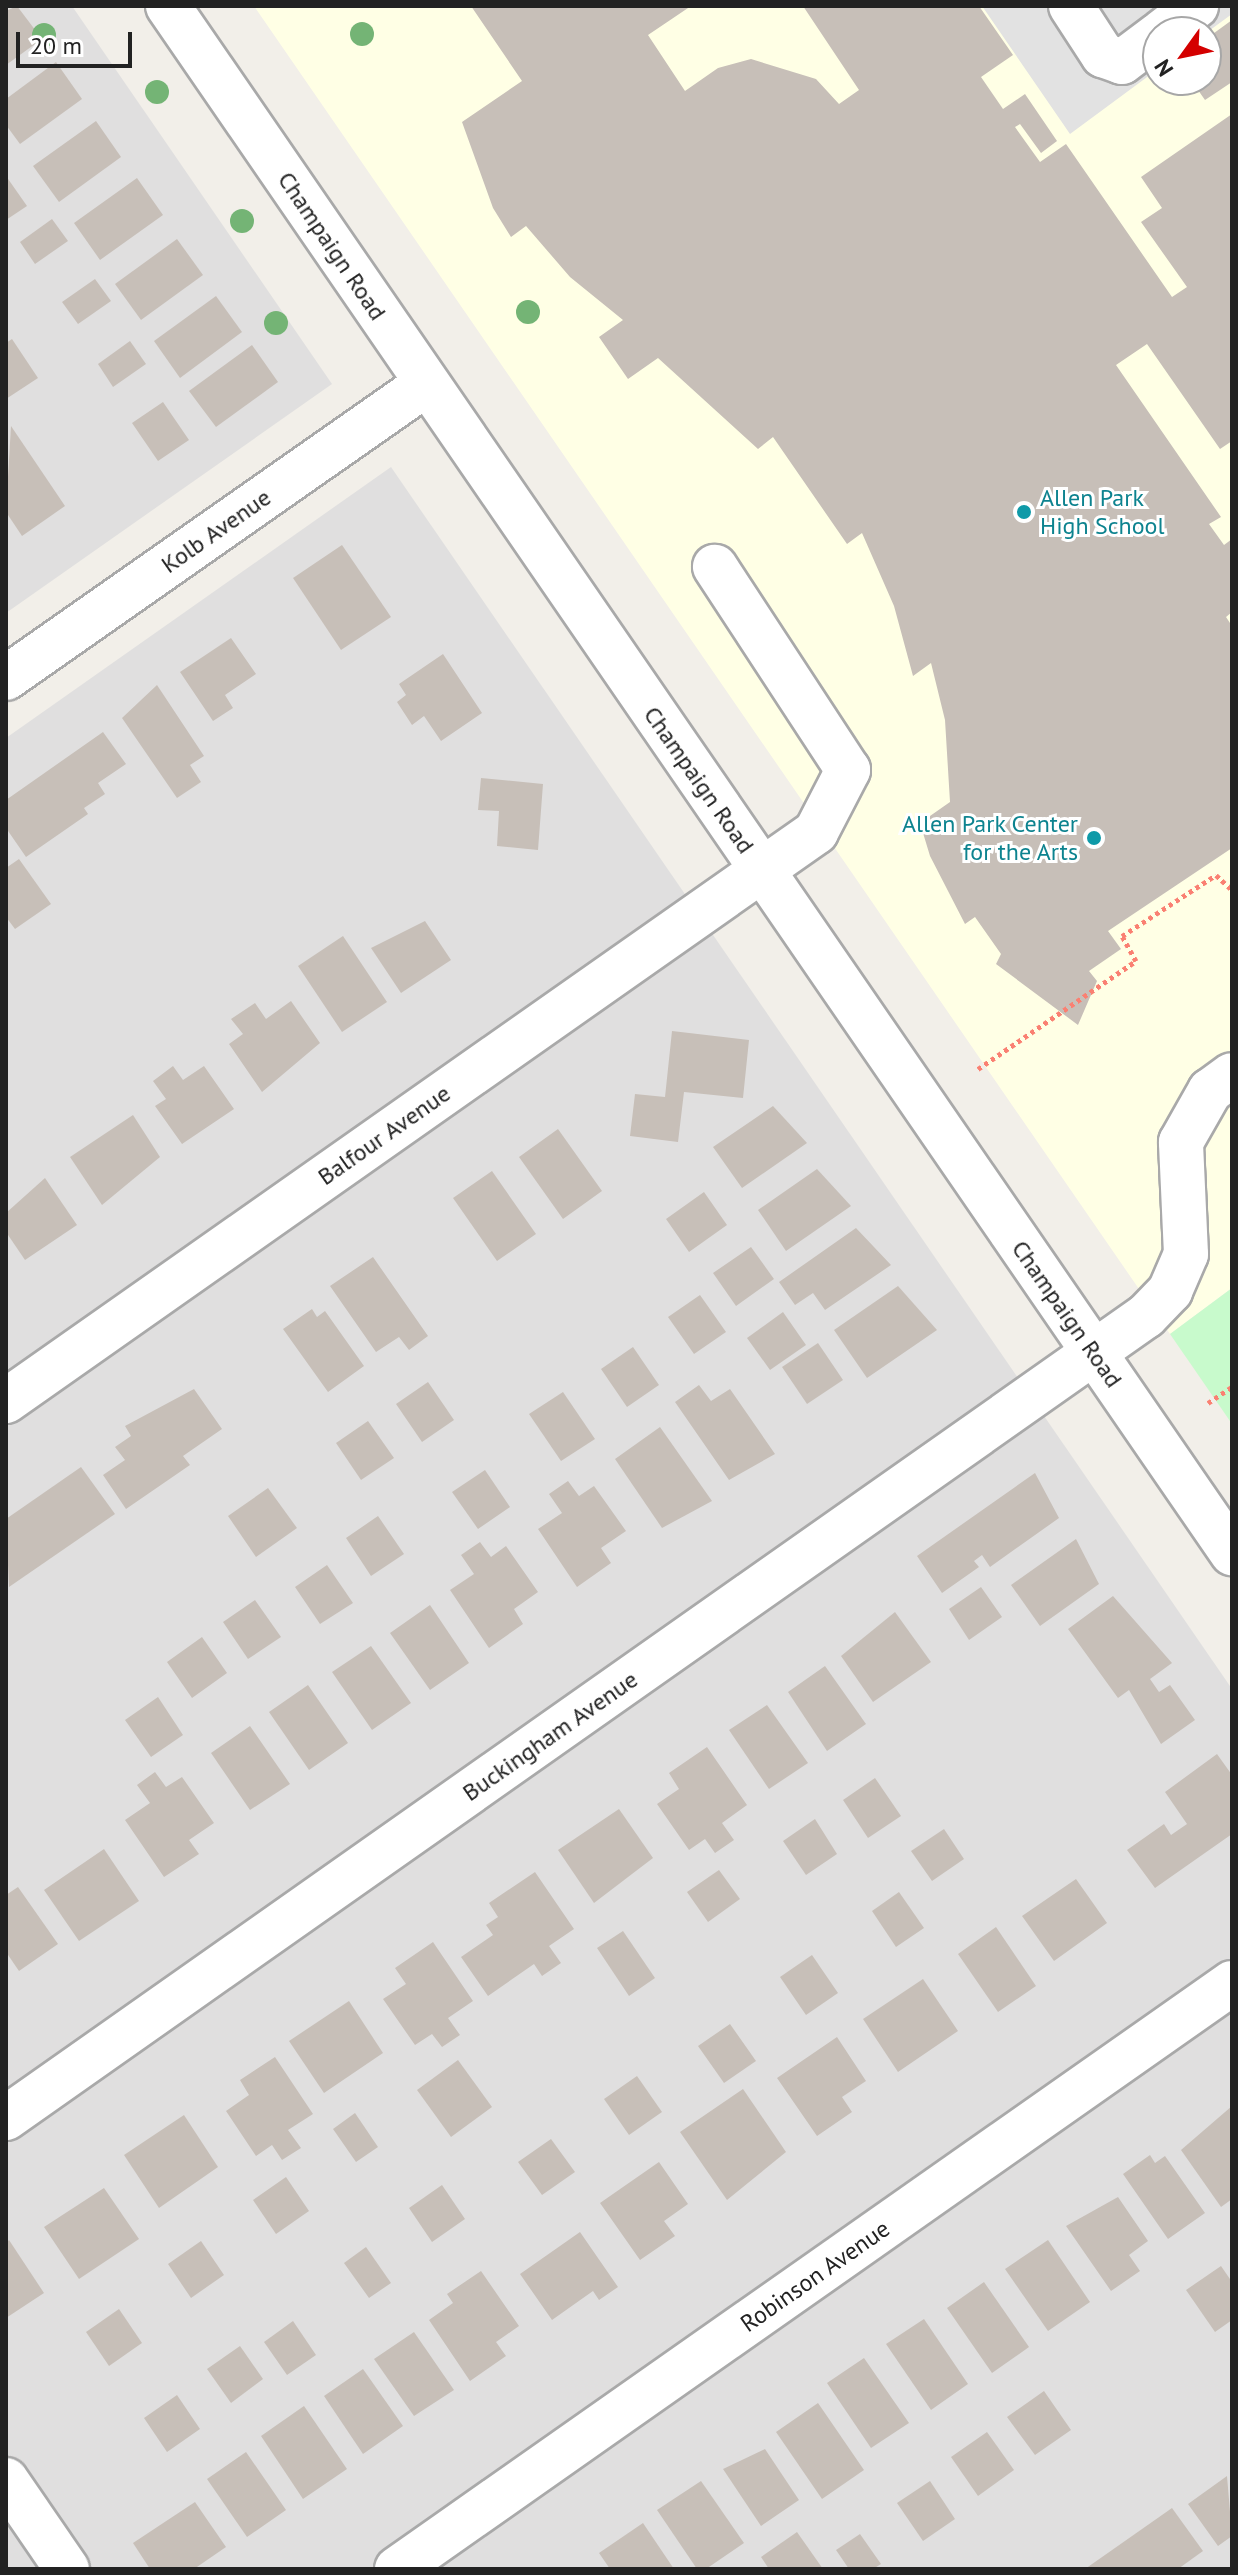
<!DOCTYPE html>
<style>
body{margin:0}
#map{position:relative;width:1238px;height:2575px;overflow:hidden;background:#f2efe9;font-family:"PT Sans",sans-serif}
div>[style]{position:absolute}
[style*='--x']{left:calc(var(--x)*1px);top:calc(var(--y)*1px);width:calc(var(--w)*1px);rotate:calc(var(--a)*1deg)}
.residential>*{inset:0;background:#e0dfdf}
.education>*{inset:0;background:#ffffe5}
.park>*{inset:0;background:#c8facc}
.parking>*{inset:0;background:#e2e2e2}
.building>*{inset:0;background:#c7bfb8}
.path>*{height:5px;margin-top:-2.5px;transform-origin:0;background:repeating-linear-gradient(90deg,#fa8072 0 4px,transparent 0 8px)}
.roads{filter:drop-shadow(2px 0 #a9a9a9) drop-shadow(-2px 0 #a9a9a9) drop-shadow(0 2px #a9a9a9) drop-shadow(0 -2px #a9a9a9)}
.minor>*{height:44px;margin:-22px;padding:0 22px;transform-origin:22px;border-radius:22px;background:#fff}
.trees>*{width:24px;height:24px;margin:-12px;border-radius:50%;background:#74b475}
.dots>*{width:22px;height:22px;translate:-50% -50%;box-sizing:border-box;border:4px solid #fff;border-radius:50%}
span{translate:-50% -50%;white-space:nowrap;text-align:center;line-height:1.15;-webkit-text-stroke:6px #fff;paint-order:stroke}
.street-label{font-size:24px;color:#222}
.culture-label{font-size:24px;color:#0d838f}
.left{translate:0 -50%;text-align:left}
.right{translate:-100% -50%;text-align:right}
.frame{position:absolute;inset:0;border:8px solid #222;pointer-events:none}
.north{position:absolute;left:1142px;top:16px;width:80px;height:80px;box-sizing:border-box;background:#fff;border:2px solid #a7a7a7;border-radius:50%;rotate:237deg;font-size:22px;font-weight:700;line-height:32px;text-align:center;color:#222}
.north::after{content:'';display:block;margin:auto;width:28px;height:36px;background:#d40000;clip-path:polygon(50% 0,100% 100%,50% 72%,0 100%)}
.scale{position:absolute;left:16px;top:32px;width:116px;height:36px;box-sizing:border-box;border:4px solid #222;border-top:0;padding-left:10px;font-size:24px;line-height:28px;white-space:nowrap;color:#222;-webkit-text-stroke:6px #fff;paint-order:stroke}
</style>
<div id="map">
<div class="residential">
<div style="clip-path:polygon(6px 6px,72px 6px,332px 384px,6px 613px)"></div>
<div style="clip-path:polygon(391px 467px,1232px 1689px,1232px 2569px,6px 2569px,6px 738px)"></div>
</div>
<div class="education">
<div style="clip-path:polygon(evenodd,254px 6px,1232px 6px,1232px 1288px,1170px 1334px,254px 6px,1158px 32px,1206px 32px,1206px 80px,1158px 80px,1158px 32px)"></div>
</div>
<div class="park">
<div style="clip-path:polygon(1232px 1288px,1232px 1424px,1170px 1334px)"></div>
</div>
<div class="parking">
<div style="clip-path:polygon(982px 6px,1232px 6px,1232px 14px,1206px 33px,1158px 32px,1158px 69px,1070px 134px)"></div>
</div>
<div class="building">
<div style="clip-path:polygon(17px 6px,42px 39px,6px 65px,6px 11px)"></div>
<div style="clip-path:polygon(471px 6px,691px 6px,648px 35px,685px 91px,718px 68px,751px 59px,816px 79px,839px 104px,859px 90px,803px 6px,979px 6px,1013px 55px,981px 77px,1003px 109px,1025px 94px,1057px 141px,1041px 153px,1020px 124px,1015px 127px,1040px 162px,1066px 144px,1172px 297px,1187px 287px,1141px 222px,1162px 208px,1141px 177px,1232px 114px,1232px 441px,1220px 449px,1147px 344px,1116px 365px,1221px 517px,1209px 524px,1224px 545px,1232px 539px,1232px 612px,1226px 617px,1232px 626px,1232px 848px,1108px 931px,1121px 949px,1089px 971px,1097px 981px,1078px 1025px,996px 964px,1001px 954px,975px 917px,965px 924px,930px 856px,920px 823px,950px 802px,945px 720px,931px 663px,913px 676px,894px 606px,862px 533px,847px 544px,773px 437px,758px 449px,658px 358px,628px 379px,599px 337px,623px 320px,570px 277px,526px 226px,511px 237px,493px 208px,462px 122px,522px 81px)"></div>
<div style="clip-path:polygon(1232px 20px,1232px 82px,1205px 100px,1191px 80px,1206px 80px,1206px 59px,1219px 50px,1210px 36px)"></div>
<div style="clip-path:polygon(56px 62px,82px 99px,20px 144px,6px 125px,6px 99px)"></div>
<div style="clip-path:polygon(96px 121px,121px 157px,59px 202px,33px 166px)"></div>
<div style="clip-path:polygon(6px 176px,27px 206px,6px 220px)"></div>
<div style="clip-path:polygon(137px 178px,163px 215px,100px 260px,74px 223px)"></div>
<div style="clip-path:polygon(52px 219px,68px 241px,35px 264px,20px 242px)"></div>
<div style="clip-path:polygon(177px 239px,203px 275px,141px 320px,115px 284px)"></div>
<div style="clip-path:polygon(95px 279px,111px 301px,78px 324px,62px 302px)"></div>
<div style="clip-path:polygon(216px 296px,242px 332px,180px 378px,154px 341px)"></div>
<div style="clip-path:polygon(12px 339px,38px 378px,6px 399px,6px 343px)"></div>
<div style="clip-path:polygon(130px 341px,146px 364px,113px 387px,98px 364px)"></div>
<div style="clip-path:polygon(252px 345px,278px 382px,216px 427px,189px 391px)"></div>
<div style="clip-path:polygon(163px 402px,189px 440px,158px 461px,132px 423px)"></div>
<div style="clip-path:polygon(11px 426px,65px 506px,22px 536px,6px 512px)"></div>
<div style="clip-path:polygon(342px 545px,391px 617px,341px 650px,293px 578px)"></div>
<div style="clip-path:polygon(231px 638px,256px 674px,225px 695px,233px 708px,213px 721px,180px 672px)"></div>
<div style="clip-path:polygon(443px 654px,482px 713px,441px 741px,424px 716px,412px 725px,397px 702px,406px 695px,399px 684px)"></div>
<div style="clip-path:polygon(157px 685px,204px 756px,190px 765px,201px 782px,177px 798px,122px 718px)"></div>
<div style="clip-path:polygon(103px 732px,126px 764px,98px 783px,105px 794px,84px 808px,88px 814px,26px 857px,6px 828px,6px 800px)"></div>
<div style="clip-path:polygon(481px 778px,543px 784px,538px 850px,497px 846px,499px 811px,478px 810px)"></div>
<div style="clip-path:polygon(19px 859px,51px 904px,15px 929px,6px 917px,6px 868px)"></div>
<div style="clip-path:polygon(425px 921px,451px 960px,401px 993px,371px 948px)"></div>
<div style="clip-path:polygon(343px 936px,387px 1002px,342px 1032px,298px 966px)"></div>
<div style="clip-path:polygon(291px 1001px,320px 1043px,262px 1092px,229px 1044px,243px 1034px,231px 1019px,255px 1003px,266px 1019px)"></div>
<div style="clip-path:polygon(672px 1031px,749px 1040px,743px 1098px,684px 1092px,678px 1142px,630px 1136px,635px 1094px,665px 1097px)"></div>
<div style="clip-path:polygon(173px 1066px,183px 1080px,204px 1066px,234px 1109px,182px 1144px,155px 1106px,166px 1099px,153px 1081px)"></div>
<div style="clip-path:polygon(773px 1106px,807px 1143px,742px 1188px,713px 1147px)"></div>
<div style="clip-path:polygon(133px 1115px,160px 1157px,102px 1205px,70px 1157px)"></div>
<div style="clip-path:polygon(558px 1129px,602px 1191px,563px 1219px,519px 1157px)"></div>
<div style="clip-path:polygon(817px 1169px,851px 1206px,786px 1251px,758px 1210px)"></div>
<div style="clip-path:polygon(492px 1171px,536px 1234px,497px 1261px,453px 1198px)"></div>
<div style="clip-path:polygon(45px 1178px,77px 1225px,25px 1260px,6px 1232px,6px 1213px)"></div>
<div style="clip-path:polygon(704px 1192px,727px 1225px,689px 1252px,666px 1219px)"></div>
<div style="clip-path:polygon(856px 1228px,891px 1265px,825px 1310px,813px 1293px,795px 1305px,779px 1282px)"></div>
<div style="clip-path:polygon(751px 1247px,774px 1279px,736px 1306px,713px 1273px)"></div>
<div style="clip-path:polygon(373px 1257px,428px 1336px,409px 1350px,399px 1337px,376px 1352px,330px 1286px)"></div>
<div style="clip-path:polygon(898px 1286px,937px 1330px,867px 1378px,834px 1330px)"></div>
<div style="clip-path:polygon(700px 1295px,726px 1332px,694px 1354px,668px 1317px)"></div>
<div style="clip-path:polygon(312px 1309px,317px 1317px,325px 1311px,364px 1366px,328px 1392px,283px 1329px)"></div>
<div style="clip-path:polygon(783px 1312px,806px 1345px,770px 1370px,747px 1338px)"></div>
<div style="clip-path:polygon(818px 1343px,843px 1380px,807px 1404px,782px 1367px)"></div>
<div style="clip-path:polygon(633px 1347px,659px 1385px,627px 1407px,601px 1369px)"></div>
<div style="clip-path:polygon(428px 1382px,454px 1420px,422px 1442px,396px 1404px)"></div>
<div style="clip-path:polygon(699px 1385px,711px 1401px,730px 1389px,775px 1454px,729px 1480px,675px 1402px)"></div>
<div style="clip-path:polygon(194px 1389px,222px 1429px,183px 1456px,190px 1465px,126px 1509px,103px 1475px,125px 1460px,115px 1447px,131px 1436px,125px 1426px)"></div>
<div style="clip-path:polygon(563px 1392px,595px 1439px,561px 1461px,529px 1414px)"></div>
<div style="clip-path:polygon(368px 1421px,394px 1458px,361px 1480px,336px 1443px)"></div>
<div style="clip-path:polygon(660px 1427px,712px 1501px,662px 1528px,615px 1459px)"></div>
<div style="clip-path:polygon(81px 1467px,115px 1514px,9px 1587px,6px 1519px)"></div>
<div style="clip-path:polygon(485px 1470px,510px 1507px,478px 1529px,452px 1492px)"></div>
<div style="clip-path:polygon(1035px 1473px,1059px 1518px,990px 1567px,982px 1555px,974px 1561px,979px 1567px,942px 1593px,917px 1556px)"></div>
<div style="clip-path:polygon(568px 1481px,579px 1496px,594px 1486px,626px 1531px,601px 1548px,611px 1563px,577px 1587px,538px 1529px,562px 1513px,549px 1494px)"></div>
<div style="clip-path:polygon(268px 1488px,297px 1528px,256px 1557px,228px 1516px)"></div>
<div style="clip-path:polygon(378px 1516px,404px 1554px,371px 1576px,346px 1538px)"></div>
<div style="clip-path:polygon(1076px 1539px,1099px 1584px,1040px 1626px,1011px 1585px)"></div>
<div style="clip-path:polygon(480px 1542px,491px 1557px,506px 1546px,538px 1592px,514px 1609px,523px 1624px,489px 1648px,450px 1590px,474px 1574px,461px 1555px)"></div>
<div style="clip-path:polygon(327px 1565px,353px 1603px,320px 1624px,295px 1587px)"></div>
<div style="clip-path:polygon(981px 1587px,1002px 1617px,969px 1640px,949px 1609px)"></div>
<div style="clip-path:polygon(1113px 1596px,1172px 1663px,1150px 1679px,1159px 1692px,1170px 1685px,1195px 1720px,1161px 1744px,1129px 1690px,1118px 1698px,1068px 1629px)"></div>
<div style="clip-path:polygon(255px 1600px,281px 1637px,248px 1659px,223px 1622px)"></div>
<div style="clip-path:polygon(430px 1605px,469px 1663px,430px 1690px,390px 1633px)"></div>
<div style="clip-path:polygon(895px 1612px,931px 1662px,873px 1702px,841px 1656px)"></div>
<div style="clip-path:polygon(202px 1637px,227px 1673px,192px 1698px,167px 1662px)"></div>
<div style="clip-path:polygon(371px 1646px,411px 1703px,372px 1730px,332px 1672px)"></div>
<div style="clip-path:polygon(825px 1666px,866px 1724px,827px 1751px,788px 1692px)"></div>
<div style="clip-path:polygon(308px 1685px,348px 1743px,309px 1770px,269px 1712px)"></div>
<div style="clip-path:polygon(158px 1697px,183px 1735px,151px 1757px,125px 1720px)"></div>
<div style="clip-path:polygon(767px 1705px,808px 1763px,769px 1789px,729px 1730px)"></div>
<div style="clip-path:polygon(250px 1726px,290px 1784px,250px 1810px,211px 1753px)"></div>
<div style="clip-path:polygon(707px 1747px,747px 1805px,722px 1823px,734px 1840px,715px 1853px,705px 1839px,689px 1850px,657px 1804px,679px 1789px,669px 1773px)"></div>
<div style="clip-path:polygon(1217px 1754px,1232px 1775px,1232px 1834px,1155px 1888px,1127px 1850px,1164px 1824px,1171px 1835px,1187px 1824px,1165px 1792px)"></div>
<div style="clip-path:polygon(155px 1772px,166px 1787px,182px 1777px,214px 1823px,189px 1840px,199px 1854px,164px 1877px,125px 1820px,150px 1803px,137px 1785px)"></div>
<div style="clip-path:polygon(875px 1778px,901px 1816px,868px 1838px,843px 1800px)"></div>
<div style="clip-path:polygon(619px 1809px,653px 1858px,594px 1903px,558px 1850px)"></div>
<div style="clip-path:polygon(815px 1819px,837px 1854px,806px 1875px,783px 1841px)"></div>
<div style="clip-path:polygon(944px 1829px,964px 1859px,932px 1881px,911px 1851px)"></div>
<div style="clip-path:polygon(104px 1849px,139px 1901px,79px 1941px,44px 1890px)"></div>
<div style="clip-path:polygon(719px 1870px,740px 1899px,708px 1922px,687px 1892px)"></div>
<div style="clip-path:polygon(535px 1872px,574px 1929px,549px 1946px,561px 1963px,542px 1976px,534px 1964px,488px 1996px,461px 1957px,493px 1935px,486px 1925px,498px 1917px,489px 1903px)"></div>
<div style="clip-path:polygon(1076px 1879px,1107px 1923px,1054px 1961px,1022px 1916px)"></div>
<div style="clip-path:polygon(18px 1887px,58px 1944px,19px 1971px,6px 1952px,6px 1895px)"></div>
<div style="clip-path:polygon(899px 1892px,924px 1928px,896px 1947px,872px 1911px)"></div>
<div style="clip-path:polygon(996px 1927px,1036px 1986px,998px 2012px,958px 1954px)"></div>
<div style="clip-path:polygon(623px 1931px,655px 1978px,629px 1996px,597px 1948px)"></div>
<div style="clip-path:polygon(433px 1942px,473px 2001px,448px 2018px,460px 2035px,442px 2047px,432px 2034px,415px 2045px,383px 1999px,406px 1984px,395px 1968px)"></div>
<div style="clip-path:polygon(812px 1955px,838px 1993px,806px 2015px,780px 1977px)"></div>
<div style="clip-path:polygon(923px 1979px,958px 2031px,898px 2072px,863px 2019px)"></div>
<div style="clip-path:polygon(349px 2001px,383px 2053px,324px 2093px,289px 2041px)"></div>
<div style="clip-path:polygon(730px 2024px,756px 2061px,724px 2083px,698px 2046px)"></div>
<div style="clip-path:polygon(837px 2037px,866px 2081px,842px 2097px,852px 2112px,817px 2136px,777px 2078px)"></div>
<div style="clip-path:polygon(275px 2057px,313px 2114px,288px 2130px,301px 2148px,282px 2160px,272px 2145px,256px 2156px,226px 2111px,249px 2095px,240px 2080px)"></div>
<div style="clip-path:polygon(458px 2060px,492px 2107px,451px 2137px,417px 2090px)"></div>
<div style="clip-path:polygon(637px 2076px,662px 2112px,629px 2135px,604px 2099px)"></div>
<div style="clip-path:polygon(743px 2089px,786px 2152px,727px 2200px,680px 2132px)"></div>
<div style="clip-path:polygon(1232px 2106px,1232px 2199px,1221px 2207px,1181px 2150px)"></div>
<div style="clip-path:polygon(355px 2113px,378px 2147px,356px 2162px,333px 2129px)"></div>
<div style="clip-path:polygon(184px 2115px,218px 2167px,159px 2208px,124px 2155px)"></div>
<div style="clip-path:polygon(551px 2139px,575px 2172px,542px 2195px,518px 2162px)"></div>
<div style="clip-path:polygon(1150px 2155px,1155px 2163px,1165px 2156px,1205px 2213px,1168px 2239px,1123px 2174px)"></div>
<div style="clip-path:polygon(659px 2162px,688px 2204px,664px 2221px,675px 2236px,640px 2260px,600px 2203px)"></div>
<div style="clip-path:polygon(286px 2177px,309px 2211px,276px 2234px,253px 2200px)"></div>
<div style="clip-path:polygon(442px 2185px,465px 2219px,432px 2242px,409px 2208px)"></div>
<div style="clip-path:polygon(104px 2188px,139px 2239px,79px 2279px,44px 2227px)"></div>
<div style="clip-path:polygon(1118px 2197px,1148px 2241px,1129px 2255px,1140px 2271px,1111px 2291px,1066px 2226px)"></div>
<div style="clip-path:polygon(580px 2232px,618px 2287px,599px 2300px,593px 2291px,552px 2320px,520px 2274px)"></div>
<div style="clip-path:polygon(9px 2240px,44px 2293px,6px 2318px,6px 2243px)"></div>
<div style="clip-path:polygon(1048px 2240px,1090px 2302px,1048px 2331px,1005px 2269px)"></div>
<div style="clip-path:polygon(201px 2241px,224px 2275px,191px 2298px,168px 2264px)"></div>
<div style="clip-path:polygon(366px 2247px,391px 2283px,369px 2298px,344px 2263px)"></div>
<div style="clip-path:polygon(1221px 2266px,1232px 2282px,1232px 2320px,1215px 2332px,1186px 2290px)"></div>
<div style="clip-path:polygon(481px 2271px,519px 2326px,496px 2342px,506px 2356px,470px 2381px,429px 2320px,453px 2303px,447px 2294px)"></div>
<div style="clip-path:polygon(984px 2282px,1029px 2347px,992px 2373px,947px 2308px)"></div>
<div style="clip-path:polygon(119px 2309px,142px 2343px,109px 2366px,86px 2332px)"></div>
<div style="clip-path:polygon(924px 2319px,968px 2384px,931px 2410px,886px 2344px)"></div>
<div style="clip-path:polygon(293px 2321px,316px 2355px,287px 2375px,264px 2342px)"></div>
<div style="clip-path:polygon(414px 2332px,454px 2390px,414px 2416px,374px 2359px)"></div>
<div style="clip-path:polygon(240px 2346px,263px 2379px,231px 2403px,207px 2369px)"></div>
<div style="clip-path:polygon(864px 2358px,909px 2423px,871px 2448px,827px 2383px)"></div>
<div style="clip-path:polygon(363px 2369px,403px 2426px,363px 2454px,324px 2396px)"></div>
<div style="clip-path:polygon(1044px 2391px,1071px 2430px,1035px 2455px,1007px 2417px)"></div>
<div style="clip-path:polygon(177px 2395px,200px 2429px,167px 2452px,144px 2418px)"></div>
<div style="clip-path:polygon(818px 2403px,864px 2470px,822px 2499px,776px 2432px)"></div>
<div style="clip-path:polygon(304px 2406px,347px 2469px,303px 2499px,261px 2436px)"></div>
<div style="clip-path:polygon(987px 2432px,1014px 2470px,978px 2496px,951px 2457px)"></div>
<div style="clip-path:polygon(765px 2449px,799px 2500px,761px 2526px,723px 2469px)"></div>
<div style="clip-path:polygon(246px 2452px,286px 2510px,247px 2537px,207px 2479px)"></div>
<div style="clip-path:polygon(1227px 2476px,1232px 2536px,1218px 2546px,1188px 2504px)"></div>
<div style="clip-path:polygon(701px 2481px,744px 2543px,706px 2569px,697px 2569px,657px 2510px)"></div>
<div style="clip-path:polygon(930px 2481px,955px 2519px,923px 2541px,897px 2503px)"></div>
<div style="clip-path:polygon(195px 2502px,226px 2547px,194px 2569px,150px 2569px,133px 2543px)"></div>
<div style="clip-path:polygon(1172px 2508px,1203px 2551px,1178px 2569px,1085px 2569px)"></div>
<div style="clip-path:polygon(643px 2523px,674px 2569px,610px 2569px,599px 2553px)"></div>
<div style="clip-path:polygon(797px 2532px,823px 2569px,769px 2569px,761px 2557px)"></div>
<div style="clip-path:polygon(860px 2534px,881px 2564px,873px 2569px,849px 2569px,836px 2550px)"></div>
</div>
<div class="path">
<div style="--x:978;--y:1069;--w:191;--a:-34.4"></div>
<div style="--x:1136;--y:961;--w:29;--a:-119"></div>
<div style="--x:1122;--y:936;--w:112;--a:-33"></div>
<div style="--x:1216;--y:875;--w:22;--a:43"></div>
<div style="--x:1208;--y:1403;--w:29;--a:-34"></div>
</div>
<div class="roads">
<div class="minor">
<div style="--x:168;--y:6;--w:1878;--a:55.48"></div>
<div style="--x:1071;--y:6;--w:59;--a:56.9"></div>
<div style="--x:1103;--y:55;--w:20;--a:20"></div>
<div style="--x:1122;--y:62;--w:45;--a:-36.9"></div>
<div style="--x:1162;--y:32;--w:43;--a:-37.4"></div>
<div style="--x:6;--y:678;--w:513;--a:-34.99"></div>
<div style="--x:6;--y:1401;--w:990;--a:-35.09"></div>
<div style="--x:816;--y:832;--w:70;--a:-62.7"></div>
<div style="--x:848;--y:770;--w:243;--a:-123.2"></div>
<div style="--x:6;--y:2118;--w:1394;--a:-35.13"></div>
<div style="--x:1146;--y:1316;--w:35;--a:-46"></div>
<div style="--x:1170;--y:1291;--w:40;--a:-66.6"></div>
<div style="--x:1186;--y:1254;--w:112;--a:-92.6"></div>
<div style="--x:1181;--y:1142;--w:59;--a:-60.4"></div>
<div style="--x:1210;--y:1091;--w:27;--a:-36"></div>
<div style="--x:6;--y:2480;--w:108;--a:55.6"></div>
<div style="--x:397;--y:2569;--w:1020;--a:-35.06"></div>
</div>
</div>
<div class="trees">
<div style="left:362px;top:34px"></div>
<div style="left:44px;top:35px"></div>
<div style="left:157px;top:92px"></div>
<div style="left:242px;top:221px"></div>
<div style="left:528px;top:312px"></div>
<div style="left:276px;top:323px"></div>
</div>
<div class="dots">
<div style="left:1024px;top:512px;background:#0f9aa8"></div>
<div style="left:1094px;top:838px;background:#0f9aa8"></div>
</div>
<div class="street-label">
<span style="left:332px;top:246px;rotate:56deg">Champaign Road</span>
<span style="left:216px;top:531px;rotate:-35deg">Kolb Avenue</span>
<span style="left:699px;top:780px;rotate:55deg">Champaign Road</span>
<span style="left:384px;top:1135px;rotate:-35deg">Balfour Avenue</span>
<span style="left:1067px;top:1314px;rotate:55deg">Champaign Road</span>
<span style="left:550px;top:1736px;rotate:-35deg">Buckingham Avenue</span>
<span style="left:815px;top:2276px;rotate:-35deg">Robinson Avenue</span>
</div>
<div class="culture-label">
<span class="left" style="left:1040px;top:512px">Allen Park<br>High School</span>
<span class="right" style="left:1078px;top:838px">Allen Park Center<br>for the Arts</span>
</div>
<div class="frame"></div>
<div class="north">N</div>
<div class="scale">20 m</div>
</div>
